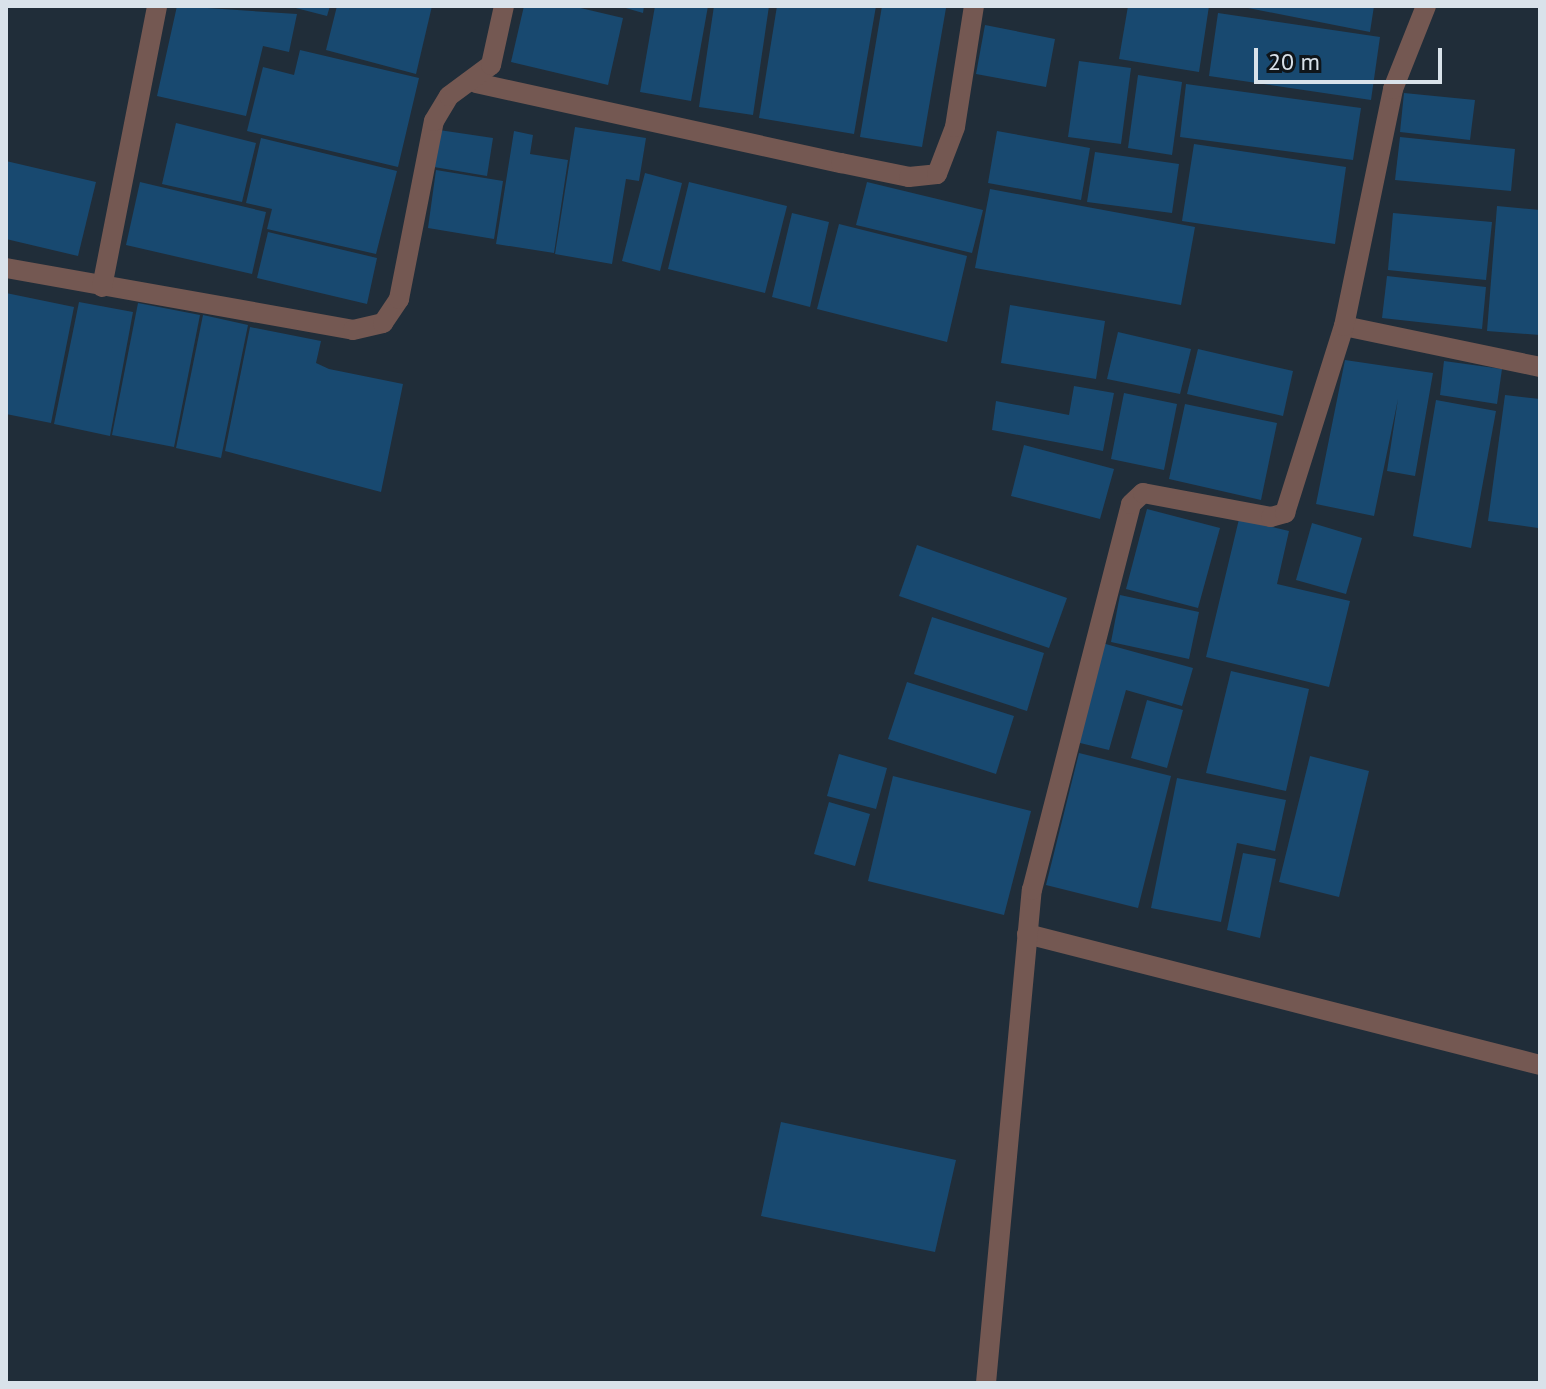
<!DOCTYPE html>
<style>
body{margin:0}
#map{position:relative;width:1546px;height:1389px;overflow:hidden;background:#202d39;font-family:"PT Sans",sans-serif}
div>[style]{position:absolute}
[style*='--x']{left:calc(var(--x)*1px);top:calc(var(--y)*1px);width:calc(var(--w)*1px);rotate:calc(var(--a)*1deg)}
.building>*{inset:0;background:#184970}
.minor>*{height:20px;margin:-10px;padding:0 10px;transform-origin:10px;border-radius:10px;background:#745852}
span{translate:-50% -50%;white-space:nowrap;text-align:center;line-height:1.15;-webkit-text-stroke:7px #0f151a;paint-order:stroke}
.frame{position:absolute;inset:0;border:8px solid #d9e2ea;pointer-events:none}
.scale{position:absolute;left:1254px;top:48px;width:188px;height:36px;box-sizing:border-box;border:4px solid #d9e2ea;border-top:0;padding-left:10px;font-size:24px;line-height:28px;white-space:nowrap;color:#d9e2ea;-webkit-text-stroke:6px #0f151a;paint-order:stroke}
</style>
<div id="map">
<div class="building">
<div style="clip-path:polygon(177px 6px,297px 14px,289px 52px,263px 46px,246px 116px,157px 96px)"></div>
<div style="clip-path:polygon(288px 6px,330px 6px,327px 16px)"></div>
<div style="clip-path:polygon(337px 6px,432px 6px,416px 74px,326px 50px)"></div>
<div style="clip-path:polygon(524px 6px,572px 6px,623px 18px,608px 85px,511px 62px)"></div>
<div style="clip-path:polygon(619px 6px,644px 6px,643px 13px)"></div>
<div style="clip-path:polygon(655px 6px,708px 6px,691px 101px,640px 92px)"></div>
<div style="clip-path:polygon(714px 6px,769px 6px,753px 115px,699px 107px)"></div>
<div style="clip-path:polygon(777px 6px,876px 6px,854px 134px,759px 118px)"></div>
<div style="clip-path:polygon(882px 6px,946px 8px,922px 147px,860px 137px)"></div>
<div style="clip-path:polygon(1128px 6px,1209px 6px,1199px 72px,1119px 59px)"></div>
<div style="clip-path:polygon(1238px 6px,1374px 6px,1370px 32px)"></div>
<div style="clip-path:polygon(1218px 13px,1380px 37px,1371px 100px,1209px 76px)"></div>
<div style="clip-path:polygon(985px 25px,1055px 39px,1046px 87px,976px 74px)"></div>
<div style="clip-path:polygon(300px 50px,419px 78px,398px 167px,247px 131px,263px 67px,294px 75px)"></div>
<div style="clip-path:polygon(1079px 61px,1131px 68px,1121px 144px,1068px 137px)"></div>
<div style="clip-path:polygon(1138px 75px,1182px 82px,1172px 155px,1128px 148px)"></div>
<div style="clip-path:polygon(1186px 84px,1361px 108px,1353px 160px,1180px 137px)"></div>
<div style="clip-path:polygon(1404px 93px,1475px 100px,1470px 140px,1400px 132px)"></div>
<div style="clip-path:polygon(176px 123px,256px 143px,242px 202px,162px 184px)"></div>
<div style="clip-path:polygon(575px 127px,646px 138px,639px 181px,626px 179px,612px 264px,555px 254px)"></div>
<div style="clip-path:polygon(439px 130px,493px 138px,487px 176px,434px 167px)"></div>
<div style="clip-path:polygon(514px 131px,533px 135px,530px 154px,568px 160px,554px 253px,496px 244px)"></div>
<div style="clip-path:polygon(997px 131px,1090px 148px,1081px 200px,988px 183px)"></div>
<div style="clip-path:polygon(1400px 137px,1515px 149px,1511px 191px,1395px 180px)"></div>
<div style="clip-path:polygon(261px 138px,397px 171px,376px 254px,267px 229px,272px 209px,246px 203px)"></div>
<div style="clip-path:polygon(1194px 144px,1346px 167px,1335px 244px,1182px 221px)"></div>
<div style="clip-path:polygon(1095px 152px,1179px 164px,1172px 213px,1087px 202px)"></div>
<div style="clip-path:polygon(6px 161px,96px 182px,78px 256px,6px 239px)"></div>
<div style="clip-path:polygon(436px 170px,503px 181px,494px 239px,428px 228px)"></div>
<div style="clip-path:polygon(645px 173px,682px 183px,660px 271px,622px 261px)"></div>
<div style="clip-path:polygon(140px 182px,266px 212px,252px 274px,126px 245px)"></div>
<div style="clip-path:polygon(689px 182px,787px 206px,765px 293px,668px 269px)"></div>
<div style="clip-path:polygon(867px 182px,983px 210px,972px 253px,856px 225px)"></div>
<div style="clip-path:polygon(990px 189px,1195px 227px,1181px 305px,975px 268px)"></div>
<div style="clip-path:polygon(1497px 206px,1540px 210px,1540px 335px,1487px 331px)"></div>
<div style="clip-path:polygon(792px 213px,829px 222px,810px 307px,772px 297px)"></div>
<div style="clip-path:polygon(1393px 213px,1492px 222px,1486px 280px,1388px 270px)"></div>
<div style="clip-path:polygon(839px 224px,967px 256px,947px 342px,817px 309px)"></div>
<div style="clip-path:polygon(268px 232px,377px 258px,367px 304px,257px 278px)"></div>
<div style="clip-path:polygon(1387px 276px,1486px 287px,1482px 329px,1382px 318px)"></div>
<div style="clip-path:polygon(6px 293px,74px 307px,51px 423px,6px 414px)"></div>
<div style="clip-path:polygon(79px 302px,133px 312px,110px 436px,54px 424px)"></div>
<div style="clip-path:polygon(138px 303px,200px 315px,174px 447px,112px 435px)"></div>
<div style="clip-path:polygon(1010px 305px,1105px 321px,1096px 379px,1001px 363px)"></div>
<div style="clip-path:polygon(203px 315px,248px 325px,221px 458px,176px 448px)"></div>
<div style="clip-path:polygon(250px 327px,321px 341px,316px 363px,329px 369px,403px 384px,381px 492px,225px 451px)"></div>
<div style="clip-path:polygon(1118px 332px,1191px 349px,1180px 394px,1107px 379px)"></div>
<div style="clip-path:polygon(1198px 349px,1293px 371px,1283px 416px,1187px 394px)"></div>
<div style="clip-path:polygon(1345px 360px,1433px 373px,1415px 476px,1387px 471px,1398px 399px,1374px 516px,1316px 504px)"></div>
<div style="clip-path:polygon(1444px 361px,1502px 369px,1497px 404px,1440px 395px)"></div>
<div style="clip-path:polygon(1074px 386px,1114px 393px,1103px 451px,992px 430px,996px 401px,1069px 415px)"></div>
<div style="clip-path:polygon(1124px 393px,1177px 404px,1164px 470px,1111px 459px)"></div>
<div style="clip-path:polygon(1505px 395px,1540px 399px,1538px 528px,1488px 521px)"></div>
<div style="clip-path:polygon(1436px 400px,1496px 411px,1471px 548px,1413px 536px)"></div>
<div style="clip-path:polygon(1185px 404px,1277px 423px,1261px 500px,1169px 479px)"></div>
<div style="clip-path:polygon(1024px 445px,1114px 469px,1100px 519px,1011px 496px)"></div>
<div style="clip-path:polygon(1147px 509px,1220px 528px,1198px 608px,1126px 589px)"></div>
<div style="clip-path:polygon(1239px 519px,1289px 531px,1277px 584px,1350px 601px,1329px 687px,1206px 657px)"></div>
<div style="clip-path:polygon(1312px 523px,1362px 538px,1346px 594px,1296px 580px)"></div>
<div style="clip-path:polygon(917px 545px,1067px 598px,1049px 648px,899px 596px)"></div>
<div style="clip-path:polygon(1120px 595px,1199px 612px,1189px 659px,1111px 642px)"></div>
<div style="clip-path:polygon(932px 617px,1044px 653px,1027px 711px,914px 674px)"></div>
<div style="clip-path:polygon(1102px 643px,1193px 668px,1182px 706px,1126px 690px,1109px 750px,1076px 742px)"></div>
<div style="clip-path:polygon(1231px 671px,1309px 689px,1286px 791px,1206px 773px)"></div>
<div style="clip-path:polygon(907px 682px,1014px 716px,996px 774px,888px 739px)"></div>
<div style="clip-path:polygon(1147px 700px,1183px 710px,1167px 768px,1131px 758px)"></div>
<div style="clip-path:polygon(1079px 753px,1171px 776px,1138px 908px,1046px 885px)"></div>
<div style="clip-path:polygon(839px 754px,887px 768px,876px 809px,827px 796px)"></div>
<div style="clip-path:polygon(1310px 756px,1369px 771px,1339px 897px,1279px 882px)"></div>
<div style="clip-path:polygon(893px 776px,1031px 811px,1004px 915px,868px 881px)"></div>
<div style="clip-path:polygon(1177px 778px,1286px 800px,1275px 851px,1237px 843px,1221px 922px,1151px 908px)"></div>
<div style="clip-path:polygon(829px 802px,870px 814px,855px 866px,814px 854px)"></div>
<div style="clip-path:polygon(1243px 853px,1276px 859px,1260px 938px,1227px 930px)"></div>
<div style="clip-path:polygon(781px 1122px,956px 1160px,935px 1252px,761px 1216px)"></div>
</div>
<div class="minor">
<div style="--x:476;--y:83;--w:374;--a:12.4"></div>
<div style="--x:841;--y:163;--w:69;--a:11.6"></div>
<div style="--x:909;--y:177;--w:28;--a:-6"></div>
<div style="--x:937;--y:174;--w:50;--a:-69"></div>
<div style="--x:955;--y:127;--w:122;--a:-81.1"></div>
<div style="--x:6;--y:268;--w:352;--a:10.1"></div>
<div style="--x:353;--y:330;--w:31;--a:-13"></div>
<div style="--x:383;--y:323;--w:29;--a:-56"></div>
<div style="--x:399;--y:299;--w:181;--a:-78.9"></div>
<div style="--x:434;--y:121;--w:29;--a:-59"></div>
<div style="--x:449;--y:96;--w:52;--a:-36.4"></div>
<div style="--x:491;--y:65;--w:60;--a:-77.6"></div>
<div style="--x:102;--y:287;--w:286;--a:-78.9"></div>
<div style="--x:1344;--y:326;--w:200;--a:11.8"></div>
<div style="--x:1027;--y:934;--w:529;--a:14.32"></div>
<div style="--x:986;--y:1383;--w:495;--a:-84.7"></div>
<div style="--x:1032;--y:890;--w:398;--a:-75.6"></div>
<div style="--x:1131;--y:504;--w:16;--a:-43"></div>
<div style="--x:1143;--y:493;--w:130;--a:10.6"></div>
<div style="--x:1271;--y:517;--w:15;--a:-16"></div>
<div style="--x:1285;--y:513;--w:196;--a:-72.5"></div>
<div style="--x:1344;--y:326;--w:242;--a:-78.3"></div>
<div style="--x:1393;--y:89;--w:89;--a:-68.3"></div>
</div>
<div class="frame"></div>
<div class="scale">20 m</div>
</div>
